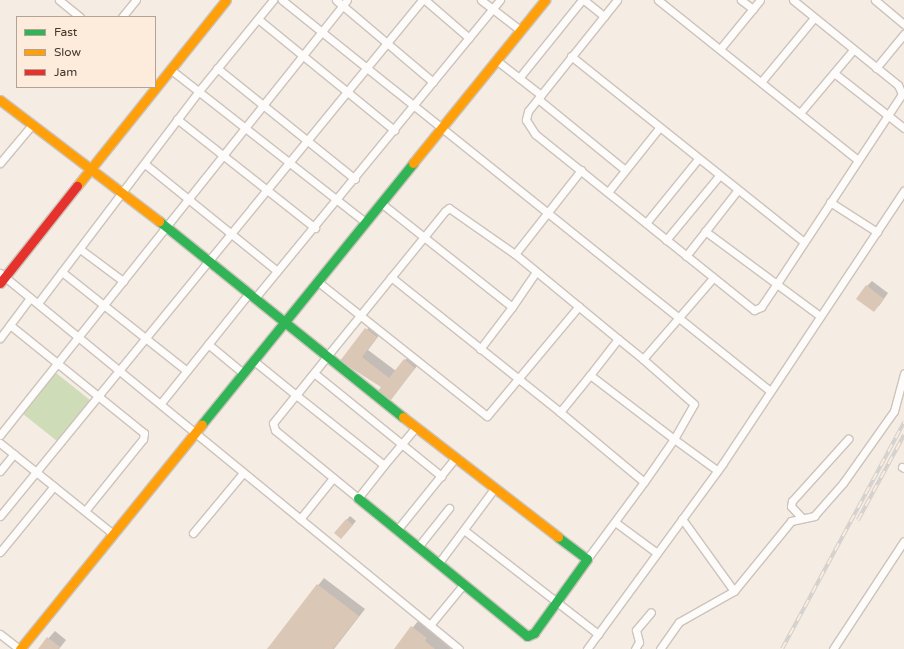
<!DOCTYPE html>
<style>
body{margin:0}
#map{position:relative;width:904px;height:649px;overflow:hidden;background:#f5ece4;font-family:"Varela Round",sans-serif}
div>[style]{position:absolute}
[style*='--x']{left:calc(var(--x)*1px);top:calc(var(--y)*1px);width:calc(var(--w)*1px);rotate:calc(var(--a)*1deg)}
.green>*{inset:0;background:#cedcb7}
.shadow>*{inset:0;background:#0003}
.building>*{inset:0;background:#dbc7b5}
.roads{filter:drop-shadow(1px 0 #ccc3bb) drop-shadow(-1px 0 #ccc3bb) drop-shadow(0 1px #ccc3bb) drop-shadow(0 -1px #ccc3bb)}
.street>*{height:7px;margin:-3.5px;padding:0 3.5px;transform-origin:3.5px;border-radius:3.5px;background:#fefcfb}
.fast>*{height:9px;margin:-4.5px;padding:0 4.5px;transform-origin:4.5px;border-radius:4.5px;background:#30b455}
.slow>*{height:9px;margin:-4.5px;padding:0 4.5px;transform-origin:4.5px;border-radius:4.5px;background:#ff9f0a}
.jam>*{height:9px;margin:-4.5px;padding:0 4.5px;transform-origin:4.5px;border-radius:4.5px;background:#e5322d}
.rail>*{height:4px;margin-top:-2px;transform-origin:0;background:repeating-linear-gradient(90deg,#fdebdc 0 8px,#d2cfcd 0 16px);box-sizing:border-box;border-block:1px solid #d2cfcd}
span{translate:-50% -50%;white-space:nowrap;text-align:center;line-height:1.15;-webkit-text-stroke:3.5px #fdebdc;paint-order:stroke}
.legend{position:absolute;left:16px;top:16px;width:140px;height:72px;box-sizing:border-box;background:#fdebdc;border:1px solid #b2a396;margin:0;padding:5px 7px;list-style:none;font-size:12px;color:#42372d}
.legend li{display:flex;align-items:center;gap:8px;height:20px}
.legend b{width:20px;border:1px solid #b2a396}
</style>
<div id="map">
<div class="green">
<div style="clip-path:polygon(51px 369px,95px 404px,62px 445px,18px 410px)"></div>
</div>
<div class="shadow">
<div style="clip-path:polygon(872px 281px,888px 293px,879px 306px,867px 286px)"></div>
<div style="clip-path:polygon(373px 322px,383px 330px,368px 350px,396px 371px,411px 353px,421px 361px,391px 399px,383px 387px,342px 361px)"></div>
<div style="clip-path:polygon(350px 516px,356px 521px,344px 535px,335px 533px)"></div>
<div style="clip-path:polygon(324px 578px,365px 609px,334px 649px,268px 649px)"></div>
<div style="clip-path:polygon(419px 620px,451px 649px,395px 649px)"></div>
<div style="clip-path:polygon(55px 631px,66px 640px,59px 649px,39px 649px)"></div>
</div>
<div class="building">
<div style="clip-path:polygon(866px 285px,884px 299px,874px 312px,856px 299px)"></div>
<div style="clip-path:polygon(365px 328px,377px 337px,362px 357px,389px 378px,404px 359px,415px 368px,391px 400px,378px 391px,381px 387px,340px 361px)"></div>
<div style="clip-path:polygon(346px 519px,353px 525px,341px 539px,334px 533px)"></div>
<div style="clip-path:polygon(317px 584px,359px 616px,333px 649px,267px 649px)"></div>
<div style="clip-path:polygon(411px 626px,427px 638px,425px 641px,435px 649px,394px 649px)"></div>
<div style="clip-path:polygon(47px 637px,60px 647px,58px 649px,38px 649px)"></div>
</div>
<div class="roads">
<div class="street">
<div style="--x:59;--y:0;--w:27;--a:39"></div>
<div style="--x:282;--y:0;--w:625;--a:38.7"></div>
<div style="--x:336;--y:0;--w:127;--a:40.2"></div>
<div style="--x:425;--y:0;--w:58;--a:40.8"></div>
<div style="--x:481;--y:0;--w:49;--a:37.6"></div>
<div style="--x:584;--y:0;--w:26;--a:39"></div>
<div style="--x:617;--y:0;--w:142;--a:128.7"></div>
<div style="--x:528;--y:111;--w:9;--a:103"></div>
<div style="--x:526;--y:120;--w:17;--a:57"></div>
<div style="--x:535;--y:134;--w:281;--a:38.8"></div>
<div style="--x:754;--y:310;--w:8;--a:-23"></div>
<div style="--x:761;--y:307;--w:27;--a:-56"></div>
<div style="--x:776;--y:285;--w:229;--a:-56.6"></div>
<div style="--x:902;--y:94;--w:10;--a:-114"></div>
<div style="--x:898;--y:85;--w:135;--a:-141"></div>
<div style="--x:658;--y:0;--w:256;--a:38.7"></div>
<div style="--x:741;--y:0;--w:15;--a:37"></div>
<div style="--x:875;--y:0;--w:38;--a:40"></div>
<div style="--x:122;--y:17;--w:22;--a:-51"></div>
<div style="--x:258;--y:19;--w:176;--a:39.2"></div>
<div style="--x:720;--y:49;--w:63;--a:-50.8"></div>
<div style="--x:571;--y:56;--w:298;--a:38.6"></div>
<div style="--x:496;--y:60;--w:57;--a:37.9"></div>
<div style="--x:217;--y:68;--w:177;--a:38.8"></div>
<div style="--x:876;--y:68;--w:44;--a:-50.5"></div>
<div style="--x:170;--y:69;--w:248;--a:38.1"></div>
<div style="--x:834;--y:73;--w:89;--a:38.2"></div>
<div style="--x:519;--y:78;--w:100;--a:-51.1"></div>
<div style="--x:761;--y:82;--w:83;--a:-50.4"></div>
<div style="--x:538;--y:99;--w:112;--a:39.2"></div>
<div style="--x:800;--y:113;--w:82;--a:-49.9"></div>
<div style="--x:177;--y:119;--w:176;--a:38.3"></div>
<div style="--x:0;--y:163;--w:48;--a:-50"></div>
<div style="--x:145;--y:164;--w:170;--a:39"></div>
<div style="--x:608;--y:192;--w:82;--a:-51.4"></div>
<div style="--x:830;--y:202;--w:56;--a:32.6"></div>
<div style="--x:381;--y:203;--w:167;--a:38.4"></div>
<div style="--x:512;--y:307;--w:42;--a:-55.6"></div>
<div style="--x:646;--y:223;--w:82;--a:-50.9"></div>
<div style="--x:705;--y:231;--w:143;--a:36.5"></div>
<div style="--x:666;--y:240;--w:83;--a:-50.4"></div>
<div style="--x:80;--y:249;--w:54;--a:36.7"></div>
<div style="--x:515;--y:254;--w:107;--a:-51.8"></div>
<div style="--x:686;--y:256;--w:83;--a:-51.9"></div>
<div style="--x:62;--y:272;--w:159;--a:38.4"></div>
<div style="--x:0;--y:273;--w:593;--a:39.32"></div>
<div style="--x:391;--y:277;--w:216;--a:38.6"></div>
<div style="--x:560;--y:412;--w:48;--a:-51"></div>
<div style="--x:317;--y:281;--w:217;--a:38.5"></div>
<div style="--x:487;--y:416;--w:143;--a:-50.1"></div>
<div style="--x:255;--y:298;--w:386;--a:-50.6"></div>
<div style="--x:38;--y:303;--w:265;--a:-52.8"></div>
<div style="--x:198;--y:92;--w:119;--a:-50.8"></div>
<div style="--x:10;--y:325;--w:172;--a:38.9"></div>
<div style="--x:144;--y:433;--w:6;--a:99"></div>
<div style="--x:143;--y:439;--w:92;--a:128.9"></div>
<div style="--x:0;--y:338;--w:50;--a:-53.1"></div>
<div style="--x:208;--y:344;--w:45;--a:39.6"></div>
<div style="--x:480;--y:349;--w:53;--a:-52.7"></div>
<div style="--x:643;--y:359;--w:32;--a:-141"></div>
<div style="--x:618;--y:339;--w:46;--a:127.9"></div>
<div style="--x:590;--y:375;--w:106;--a:37.3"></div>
<div style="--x:674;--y:439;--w:40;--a:-60.3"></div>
<div style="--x:694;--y:404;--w:68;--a:-138.6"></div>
<div style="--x:643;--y:359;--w:107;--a:-49.2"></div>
<div style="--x:254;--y:361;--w:54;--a:39"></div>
<div style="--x:296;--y:395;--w:112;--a:38.5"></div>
<div style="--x:384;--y:465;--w:42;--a:128.2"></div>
<div style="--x:358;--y:498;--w:107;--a:-140.7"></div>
<div style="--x:275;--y:430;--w:7;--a:-106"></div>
<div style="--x:273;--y:423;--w:36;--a:-51"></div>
<div style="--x:296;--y:395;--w:51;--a:-51.3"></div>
<div style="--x:328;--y:355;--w:152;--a:-50.9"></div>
<div style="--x:424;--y:237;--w:33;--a:-51"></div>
<div style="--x:445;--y:211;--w:5;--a:-37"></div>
<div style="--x:449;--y:208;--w:80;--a:34.9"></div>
<div style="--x:515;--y:254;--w:134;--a:39.5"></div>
<div style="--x:314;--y:373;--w:164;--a:39"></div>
<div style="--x:161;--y:403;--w:141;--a:-51.3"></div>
<div style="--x:560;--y:412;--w:109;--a:39.8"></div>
<div style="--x:644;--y:482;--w:96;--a:126.5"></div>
<div style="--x:0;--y:435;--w:556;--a:-51.42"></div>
<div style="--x:0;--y:443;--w:145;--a:38.8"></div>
<div style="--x:384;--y:465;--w:50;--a:-49.9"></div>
<div style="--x:902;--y:467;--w:2;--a:27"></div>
<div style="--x:0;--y:471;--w:22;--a:-51"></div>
<div style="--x:644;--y:482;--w:52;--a:-55.1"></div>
<div style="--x:674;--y:439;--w:54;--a:36"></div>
<div style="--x:0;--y:516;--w:667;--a:-50.72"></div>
<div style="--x:802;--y:518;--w:16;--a:-133"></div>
<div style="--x:791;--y:506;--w:5;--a:-79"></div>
<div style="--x:792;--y:501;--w:84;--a:-47.9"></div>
<div style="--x:300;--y:519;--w:53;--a:-51.2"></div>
<div style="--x:615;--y:522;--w:52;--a:36.4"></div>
<div style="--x:397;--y:530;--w:92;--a:-51.1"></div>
<div style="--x:464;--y:530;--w:170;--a:37.8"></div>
<div style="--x:193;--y:533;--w:78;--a:-50.2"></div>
<div style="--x:418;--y:547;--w:50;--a:-51.5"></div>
<div style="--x:0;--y:552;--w:85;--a:-50.7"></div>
<div style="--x:438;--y:564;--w:94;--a:-53.3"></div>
<div style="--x:734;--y:591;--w:90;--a:-50.8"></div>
<div style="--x:791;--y:521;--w:24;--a:-12"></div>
<div style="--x:814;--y:516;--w:44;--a:-48.7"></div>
<div style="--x:843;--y:483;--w:88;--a:-54.7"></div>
<div style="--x:894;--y:411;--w:39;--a:-75"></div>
<div style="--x:430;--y:625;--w:52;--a:-50.5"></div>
<div style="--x:0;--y:634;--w:24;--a:38"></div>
<div style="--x:587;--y:649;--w:230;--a:-53.8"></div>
<div style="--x:723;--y:463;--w:327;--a:-56.4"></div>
<div style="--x:635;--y:649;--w:8;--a:-60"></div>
<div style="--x:639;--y:642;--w:12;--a:-104"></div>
<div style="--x:636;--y:630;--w:23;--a:-50"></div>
<div style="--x:660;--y:649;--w:33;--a:-55"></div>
<div style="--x:679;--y:622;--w:63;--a:-29.4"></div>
<div style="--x:734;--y:591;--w:89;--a:-125.8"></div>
<div style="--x:833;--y:649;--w:129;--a:-56.7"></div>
</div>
<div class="fast">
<div style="--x:159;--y:221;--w:313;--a:38.8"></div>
<div style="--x:202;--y:424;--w:336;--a:-51"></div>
<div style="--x:358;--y:498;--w:218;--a:39.2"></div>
<div style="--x:527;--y:636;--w:8;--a:-23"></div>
<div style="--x:534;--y:633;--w:91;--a:-54.4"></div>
<div style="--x:587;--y:559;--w:36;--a:-143"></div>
</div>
<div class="slow">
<div style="--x:0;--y:100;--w:200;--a:37.3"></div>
<div style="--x:413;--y:163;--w:210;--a:-51"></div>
<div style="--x:77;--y:186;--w:238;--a:-51.3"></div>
<div style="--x:403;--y:417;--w:196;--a:37.7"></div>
<div style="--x:20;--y:649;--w:289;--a:-51"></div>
</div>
<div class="jam">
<div style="--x:0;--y:283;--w:124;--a:-51.6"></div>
</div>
</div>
<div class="rail">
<div style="--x:858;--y:520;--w:97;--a:-61.6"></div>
<div style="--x:782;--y:649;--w:258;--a:-61.7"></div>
</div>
<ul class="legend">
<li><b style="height:5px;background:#30b455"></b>Fast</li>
<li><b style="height:5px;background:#ff9f0a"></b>Slow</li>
<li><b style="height:5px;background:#e5322d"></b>Jam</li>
</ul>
</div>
